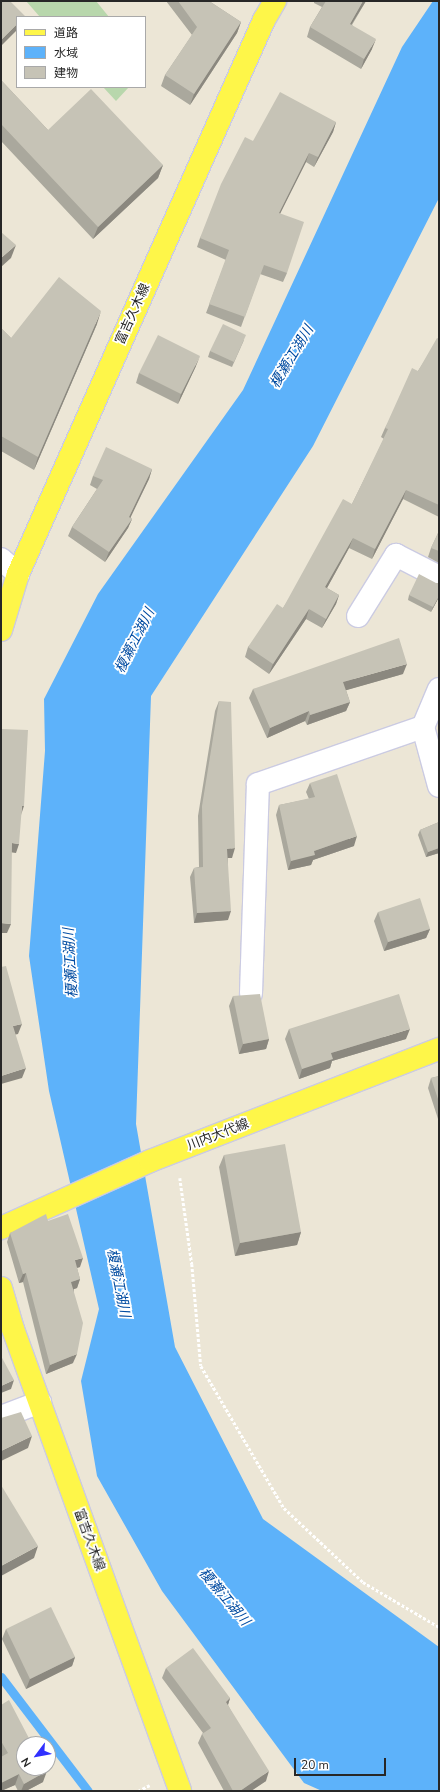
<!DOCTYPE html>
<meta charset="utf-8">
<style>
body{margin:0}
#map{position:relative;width:440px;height:1792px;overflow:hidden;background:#ece6d6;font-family:"Nunito Sans","Noto Sans JP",sans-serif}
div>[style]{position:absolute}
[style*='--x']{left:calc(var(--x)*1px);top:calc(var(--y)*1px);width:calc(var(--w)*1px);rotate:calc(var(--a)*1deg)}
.cemetery>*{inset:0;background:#b8d7ac}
.water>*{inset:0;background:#5db2fa}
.stream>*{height:9px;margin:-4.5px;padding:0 4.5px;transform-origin:4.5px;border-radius:4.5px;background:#5db2fa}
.path>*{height:2.5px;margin-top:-1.25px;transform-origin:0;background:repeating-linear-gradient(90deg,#fff 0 3px,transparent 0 5px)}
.roads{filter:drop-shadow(1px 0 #cbcbe2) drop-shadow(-1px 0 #cbcbe2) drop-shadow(0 1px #cbcbe2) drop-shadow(0 -1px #cbcbe2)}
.minor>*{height:22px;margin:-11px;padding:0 11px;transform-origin:11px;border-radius:11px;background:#fff}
.major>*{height:22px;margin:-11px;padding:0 11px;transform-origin:11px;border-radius:11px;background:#fef649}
.wall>*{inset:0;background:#aaa89d}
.shaded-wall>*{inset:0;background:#8b887f}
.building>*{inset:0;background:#c6c3b6}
span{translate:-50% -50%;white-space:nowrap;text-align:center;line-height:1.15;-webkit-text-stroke:3.5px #fff;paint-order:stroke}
.street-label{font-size:13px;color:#272727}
.water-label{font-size:14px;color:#014ba1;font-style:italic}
.frame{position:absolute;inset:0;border:2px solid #272727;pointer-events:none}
.legend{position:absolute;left:16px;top:16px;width:130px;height:72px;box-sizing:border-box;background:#fff;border:1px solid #a9a9a9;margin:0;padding:5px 7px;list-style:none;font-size:12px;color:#272727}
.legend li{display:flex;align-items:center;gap:8px;height:20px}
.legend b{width:20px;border:1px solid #a9a9a9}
.north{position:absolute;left:16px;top:1736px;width:40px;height:40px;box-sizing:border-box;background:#fff;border:1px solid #a9a9a9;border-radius:50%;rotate:238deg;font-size:11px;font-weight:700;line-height:16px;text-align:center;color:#272727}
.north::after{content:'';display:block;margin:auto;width:14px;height:18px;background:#3030ff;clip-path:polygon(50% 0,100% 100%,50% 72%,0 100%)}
.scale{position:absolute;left:294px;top:1758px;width:92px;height:18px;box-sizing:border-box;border:2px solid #272727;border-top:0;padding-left:5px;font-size:12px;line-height:14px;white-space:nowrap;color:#272727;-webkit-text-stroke:3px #fff;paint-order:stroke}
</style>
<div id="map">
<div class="cemetery">
<div style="clip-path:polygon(26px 1px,96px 1px,109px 17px,40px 17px)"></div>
<div style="clip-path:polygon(103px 87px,129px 87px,116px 101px)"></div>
</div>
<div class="water">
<div style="clip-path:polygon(433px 1px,439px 1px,439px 198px,313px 446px,151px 696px,136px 1124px,175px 1347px,263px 1519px,439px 1647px,439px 1791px,322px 1791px,304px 1783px,162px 1591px,97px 1476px,81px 1381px,99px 1309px,49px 1091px,29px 956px,45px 751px,44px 699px,98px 594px,243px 390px,402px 47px)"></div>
</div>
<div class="stream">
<div style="--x:1;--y:1677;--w:143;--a:52.7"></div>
</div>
<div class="path">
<div style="--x:180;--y:1178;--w:87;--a:82.1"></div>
<div style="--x:192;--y:1264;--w:102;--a:85"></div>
<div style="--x:201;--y:1366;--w:164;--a:59.7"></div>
<div style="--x:284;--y:1508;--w:108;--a:43.1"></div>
<div style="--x:363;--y:1582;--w:88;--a:30.6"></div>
<div style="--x:138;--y:1791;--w:13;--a:-27"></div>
</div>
<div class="roads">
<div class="minor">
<div style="--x:1;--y:559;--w:23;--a:41"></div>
<div style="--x:358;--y:616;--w:72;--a:-58.1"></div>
<div style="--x:396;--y:555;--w:48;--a:27.1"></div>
<div style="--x:439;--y:689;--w:41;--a:112.8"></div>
<div style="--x:423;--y:727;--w:61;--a:74.8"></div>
<div style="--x:251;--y:993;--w:209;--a:-88.1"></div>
<div style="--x:258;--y:784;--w:175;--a:-19.1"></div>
<div style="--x:1;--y:1417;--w:42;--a:-21"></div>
</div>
<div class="major">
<div style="--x:1;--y:630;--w:59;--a:-73.1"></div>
<div style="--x:18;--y:574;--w:606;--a:-66.06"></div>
<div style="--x:264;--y:20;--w:22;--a:-60"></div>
<div style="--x:1;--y:1228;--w:163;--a:-24.2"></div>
<div style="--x:150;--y:1161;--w:310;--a:-21.2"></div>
<div style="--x:1;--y:1288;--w:43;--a:73.7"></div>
<div style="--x:13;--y:1329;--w:491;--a:70.1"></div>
</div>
</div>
<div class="wall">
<div style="clip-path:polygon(166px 1px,209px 1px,241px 22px,237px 33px,190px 105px,161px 86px,165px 75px,192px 35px)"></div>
<div style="clip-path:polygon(314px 1px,366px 1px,352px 25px,372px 49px,361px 69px,307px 37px,310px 27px,322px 7px,314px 3px)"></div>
<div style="clip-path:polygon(1px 80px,48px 130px,163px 165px,158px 178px,93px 239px,1px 141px)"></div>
<div style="clip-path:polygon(336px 122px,333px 132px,314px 167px,306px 162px,280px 213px,287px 273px,283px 282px,260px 274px,241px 327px,206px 313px,226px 260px,197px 247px,200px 238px,253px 141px)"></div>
<div style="clip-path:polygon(97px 324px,34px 470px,1px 451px,1px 328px,11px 338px)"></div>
<div style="clip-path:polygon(439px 339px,439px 517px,403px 499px,372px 559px,349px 548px,327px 588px,339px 595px,336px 604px,322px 628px,306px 619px,269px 674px,245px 657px,248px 647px,283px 608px,352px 504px,384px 439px,381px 437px,385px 428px,418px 371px)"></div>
<div style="clip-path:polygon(244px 340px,232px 367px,208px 357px,210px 351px)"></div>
<div style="clip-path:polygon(196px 366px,178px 404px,136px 383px,139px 373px)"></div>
<div style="clip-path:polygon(152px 469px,149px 479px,130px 517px,132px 519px,128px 528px,105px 562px,68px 536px,72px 527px,97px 489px,90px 485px,93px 476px)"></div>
<div style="clip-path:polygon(439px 531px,439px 563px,428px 557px,431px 548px)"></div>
<div style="clip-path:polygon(436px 583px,439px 583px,439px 597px,431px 612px,408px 600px,409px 595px)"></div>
<div style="clip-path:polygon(403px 674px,346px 690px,350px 702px,346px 711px,307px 725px,305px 721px,267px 738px,249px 698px,253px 689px)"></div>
<div style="clip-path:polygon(219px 701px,232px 858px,228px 858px,228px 920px,194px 923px,190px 877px,194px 868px,199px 867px,198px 816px,215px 711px)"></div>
<div style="clip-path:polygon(310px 783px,354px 846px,313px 860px,311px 865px,288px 870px,276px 815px,279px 805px,309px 799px,306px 792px)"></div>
<div style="clip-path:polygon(439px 822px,439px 853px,426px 857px,418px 835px,420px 830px)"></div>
<div style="clip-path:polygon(378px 912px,430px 929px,426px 938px,384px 951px,374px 921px)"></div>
<div style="clip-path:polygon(233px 996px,269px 1039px,266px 1049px,239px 1054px,229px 1006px)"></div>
<div style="clip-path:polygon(289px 1029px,406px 1039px,332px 1061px,330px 1068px,299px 1079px,285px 1039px)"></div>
<div style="clip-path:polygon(439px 1076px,439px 1122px,428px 1088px,431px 1078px)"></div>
<div style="clip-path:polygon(224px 1155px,301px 1232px,297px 1245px,235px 1256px,219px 1167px)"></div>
<div style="clip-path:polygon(48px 1221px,80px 1267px,77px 1268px,80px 1279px,77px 1288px,74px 1289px,73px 1363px,46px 1374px,23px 1282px,19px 1283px,7px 1242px,10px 1233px)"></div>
<div style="clip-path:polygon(6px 1629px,75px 1657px,72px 1666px,26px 1689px,2px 1639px)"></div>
<div style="clip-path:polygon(166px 1668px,230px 1698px,228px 1705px,266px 1781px,251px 1791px,224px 1791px,198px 1743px,202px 1734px,203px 1733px,162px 1678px)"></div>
<div style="clip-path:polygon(1px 1705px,43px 1782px,26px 1791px,18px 1791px,15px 1785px,1px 1791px)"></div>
</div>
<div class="shaded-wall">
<div style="clip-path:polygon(363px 1px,366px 1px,346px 33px,350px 24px)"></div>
<div style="clip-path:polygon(241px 22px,237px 33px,190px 105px,194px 94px)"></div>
<div style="clip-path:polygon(17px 24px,17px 30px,1px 46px,1px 40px)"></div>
<div style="clip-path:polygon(376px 39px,372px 49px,361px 69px,364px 59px)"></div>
<div style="clip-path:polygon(336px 122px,333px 132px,314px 167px,318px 157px)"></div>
<div style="clip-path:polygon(309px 153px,306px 162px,276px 222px,279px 213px)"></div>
<div style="clip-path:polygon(163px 165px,158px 178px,93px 239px,98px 227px)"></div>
<div style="clip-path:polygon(16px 245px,11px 258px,1px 267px,1px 258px)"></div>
<div style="clip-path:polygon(101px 311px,97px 324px,34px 470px,38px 457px)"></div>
<div style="clip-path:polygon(200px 356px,196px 366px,178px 404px,181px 394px)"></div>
<div style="clip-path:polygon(152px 469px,149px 479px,126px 527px,129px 517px)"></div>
<div style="clip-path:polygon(406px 490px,403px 499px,372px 559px,375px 549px)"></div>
<div style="clip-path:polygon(132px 519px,128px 528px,105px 562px,109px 552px)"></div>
<div style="clip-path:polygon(353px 538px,349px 548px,322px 597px,325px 587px)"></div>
<div style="clip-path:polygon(339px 595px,336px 604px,322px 628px,326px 619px)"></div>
<div style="clip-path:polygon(439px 596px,439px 597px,431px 612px,433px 607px)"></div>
<div style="clip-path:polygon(309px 609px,306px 619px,269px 674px,273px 664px)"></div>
<div style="clip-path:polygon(407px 664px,403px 674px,340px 692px,343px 682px)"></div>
<div style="clip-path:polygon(350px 702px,346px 711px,307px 725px,310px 715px)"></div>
<div style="clip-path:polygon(309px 711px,305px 721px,267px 738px,270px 728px)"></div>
<div style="clip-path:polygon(22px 806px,24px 806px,21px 815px)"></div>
<div style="clip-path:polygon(357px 836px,354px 846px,313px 860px,311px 865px,288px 870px,291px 861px,314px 851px)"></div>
<div style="clip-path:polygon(12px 843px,19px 844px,16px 853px,9px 852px)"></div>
<div style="clip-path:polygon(235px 848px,232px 858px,223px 858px,227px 849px)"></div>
<div style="clip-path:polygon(439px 848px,439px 853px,426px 857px,428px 852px)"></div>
<div style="clip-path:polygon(231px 911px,228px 920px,194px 923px,197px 913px)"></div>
<div style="clip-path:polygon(1px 923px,11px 924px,7px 933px,1px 933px)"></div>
<div style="clip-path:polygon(430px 929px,426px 938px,384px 951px,388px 942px)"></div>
<div style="clip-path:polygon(22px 1024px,18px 1034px,9px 1036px,13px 1026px)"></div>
<div style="clip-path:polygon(410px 1029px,406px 1039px,332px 1061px,330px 1068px,299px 1079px,302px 1069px,331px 1053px)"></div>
<div style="clip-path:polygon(269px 1039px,266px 1049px,239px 1054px,243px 1044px)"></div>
<div style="clip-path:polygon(26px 1068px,22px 1078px,1px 1084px,1px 1076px)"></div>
<div style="clip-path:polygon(301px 1232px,297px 1245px,235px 1256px,240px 1243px)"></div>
<div style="clip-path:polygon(83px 1258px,80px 1267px,72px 1269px,75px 1260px)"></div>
<div style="clip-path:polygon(26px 1273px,23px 1282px,19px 1283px,23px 1274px)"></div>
<div style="clip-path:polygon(80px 1279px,77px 1288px,68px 1291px,71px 1282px)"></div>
<div style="clip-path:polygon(77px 1354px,73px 1363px,46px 1374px,50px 1365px)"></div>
<div style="clip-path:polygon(14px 1380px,11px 1389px,1px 1393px,1px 1386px)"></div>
<div style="clip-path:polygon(32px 1436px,28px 1448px,1px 1461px,1px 1451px)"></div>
<div style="clip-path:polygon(38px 1546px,34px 1558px,1px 1576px,1px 1566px)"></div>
<div style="clip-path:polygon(75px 1657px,72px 1666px,26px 1689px,30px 1679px)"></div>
<div style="clip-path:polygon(230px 1698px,227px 1708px,226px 1702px)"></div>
<div style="clip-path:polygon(47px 1771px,43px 1782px,26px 1791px,21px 1791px,24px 1784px)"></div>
<div style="clip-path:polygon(269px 1771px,266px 1781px,251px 1791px,240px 1791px)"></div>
<div style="clip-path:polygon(19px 1774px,15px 1785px,1px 1791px,1px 1783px)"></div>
</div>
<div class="building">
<div style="clip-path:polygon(1px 1px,10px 1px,25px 16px,24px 17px,17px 17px,17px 24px,1px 40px)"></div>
<div style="clip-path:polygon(178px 1px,209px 1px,241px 22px,194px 94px,165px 75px,197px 27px)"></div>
<div style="clip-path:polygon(326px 1px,363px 1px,350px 24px,376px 39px,364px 59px,310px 27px)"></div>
<div style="clip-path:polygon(1px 80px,48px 130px,91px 89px,163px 165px,98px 227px,1px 124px)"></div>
<div style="clip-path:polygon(280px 92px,336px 122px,318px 157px,309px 153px,279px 213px,304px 222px,287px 273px,264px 265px,245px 317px,209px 304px,229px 250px,200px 238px,221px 184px,245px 137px,253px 141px)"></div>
<div style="clip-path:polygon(1px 232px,16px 245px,1px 258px)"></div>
<div style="clip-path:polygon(59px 277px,101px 311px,38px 457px,1px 436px,1px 328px,11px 338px)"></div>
<div style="clip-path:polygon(223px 324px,246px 335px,234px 362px,210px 351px)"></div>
<div style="clip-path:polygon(158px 335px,200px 356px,181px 394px,139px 373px)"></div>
<div style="clip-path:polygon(437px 338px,439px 339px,439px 505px,406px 490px,375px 549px,353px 538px,325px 587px,339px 595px,326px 619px,309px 609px,273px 664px,248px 647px,277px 604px,283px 608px,343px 499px,352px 504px,388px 429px,385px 428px,412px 368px,418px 371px)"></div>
<div style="clip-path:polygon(106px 447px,152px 469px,129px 517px,132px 519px,109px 552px,72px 527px,103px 480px,93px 476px)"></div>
<div style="clip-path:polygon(439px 531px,439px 551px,431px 548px)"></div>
<div style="clip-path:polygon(419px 574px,436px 583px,439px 583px,439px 596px,433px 607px,409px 595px)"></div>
<div style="clip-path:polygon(399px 638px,407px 664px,343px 682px,350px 702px,310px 715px,309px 711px,270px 728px,253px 689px)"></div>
<div style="clip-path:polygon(219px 701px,231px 702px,235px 848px,227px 849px,231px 911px,197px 913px,194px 868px,203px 867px,202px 806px)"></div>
<div style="clip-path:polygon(2px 729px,28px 730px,24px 806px,22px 806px,19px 844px,12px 843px,11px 924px,1px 923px,1px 744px)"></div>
<div style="clip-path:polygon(337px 774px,357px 836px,314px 851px,315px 855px,291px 861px,279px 805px,315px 797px,310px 783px)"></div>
<div style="clip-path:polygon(439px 822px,439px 848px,428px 852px,420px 830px)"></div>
<div style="clip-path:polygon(420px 898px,430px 929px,388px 942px,378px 912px)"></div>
<div style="clip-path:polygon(6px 966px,22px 1024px,13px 1026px,26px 1068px,1px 1076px,1px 967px)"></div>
<div style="clip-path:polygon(260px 994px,269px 1039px,243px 1044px,233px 996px)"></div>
<div style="clip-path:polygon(399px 994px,410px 1029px,331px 1053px,333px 1059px,302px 1069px,289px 1029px)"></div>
<div style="clip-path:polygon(439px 1076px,439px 1102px,431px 1078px)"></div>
<div style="clip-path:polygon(285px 1144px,301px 1232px,240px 1243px,224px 1155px)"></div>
<div style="clip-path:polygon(46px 1214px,48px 1221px,68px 1214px,83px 1258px,75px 1260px,80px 1279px,71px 1282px,83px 1323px,77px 1354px,50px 1365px,26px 1273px,23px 1274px,10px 1233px)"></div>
<div style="clip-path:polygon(1px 1356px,14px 1380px,1px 1386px)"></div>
<div style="clip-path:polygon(21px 1412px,32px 1436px,1px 1451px,1px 1418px)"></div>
<div style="clip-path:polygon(1px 1485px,38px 1546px,1px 1566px)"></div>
<div style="clip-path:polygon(51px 1607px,75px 1657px,30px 1679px,6px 1629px)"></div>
<div style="clip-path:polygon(193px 1648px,230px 1698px,226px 1702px,269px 1771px,240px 1791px,233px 1791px,202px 1734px,211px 1728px,166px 1668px)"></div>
<div style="clip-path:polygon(9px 1700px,32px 1744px,24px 1744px,24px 1768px,45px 1768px,47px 1771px,24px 1784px,19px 1774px,1px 1783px,1px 1757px,8px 1753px,1px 1741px,1px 1705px)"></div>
</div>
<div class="street-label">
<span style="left:133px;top:314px;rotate:-66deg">富吉久木線</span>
<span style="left:218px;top:1135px;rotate:-21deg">川内大代線</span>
<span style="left:89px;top:1540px;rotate:70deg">富吉久木線</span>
</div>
<div class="water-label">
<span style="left:292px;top:357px;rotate:-59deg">榎瀬江湖川</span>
<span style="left:135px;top:641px;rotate:-63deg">榎瀬江湖川</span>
<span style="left:71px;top:963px;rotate:-93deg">榎瀬江湖川</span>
<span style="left:118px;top:1283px;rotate:79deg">榎瀬江湖川</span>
<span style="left:224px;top:1597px;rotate:50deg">榎瀬江湖川</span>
</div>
<div class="frame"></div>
<ul class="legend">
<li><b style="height:5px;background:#fef649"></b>道路</li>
<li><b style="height:11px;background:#5db2fa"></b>水域</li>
<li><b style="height:11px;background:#c6c3b6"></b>建物</li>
</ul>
<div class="north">N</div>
<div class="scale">20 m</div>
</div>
